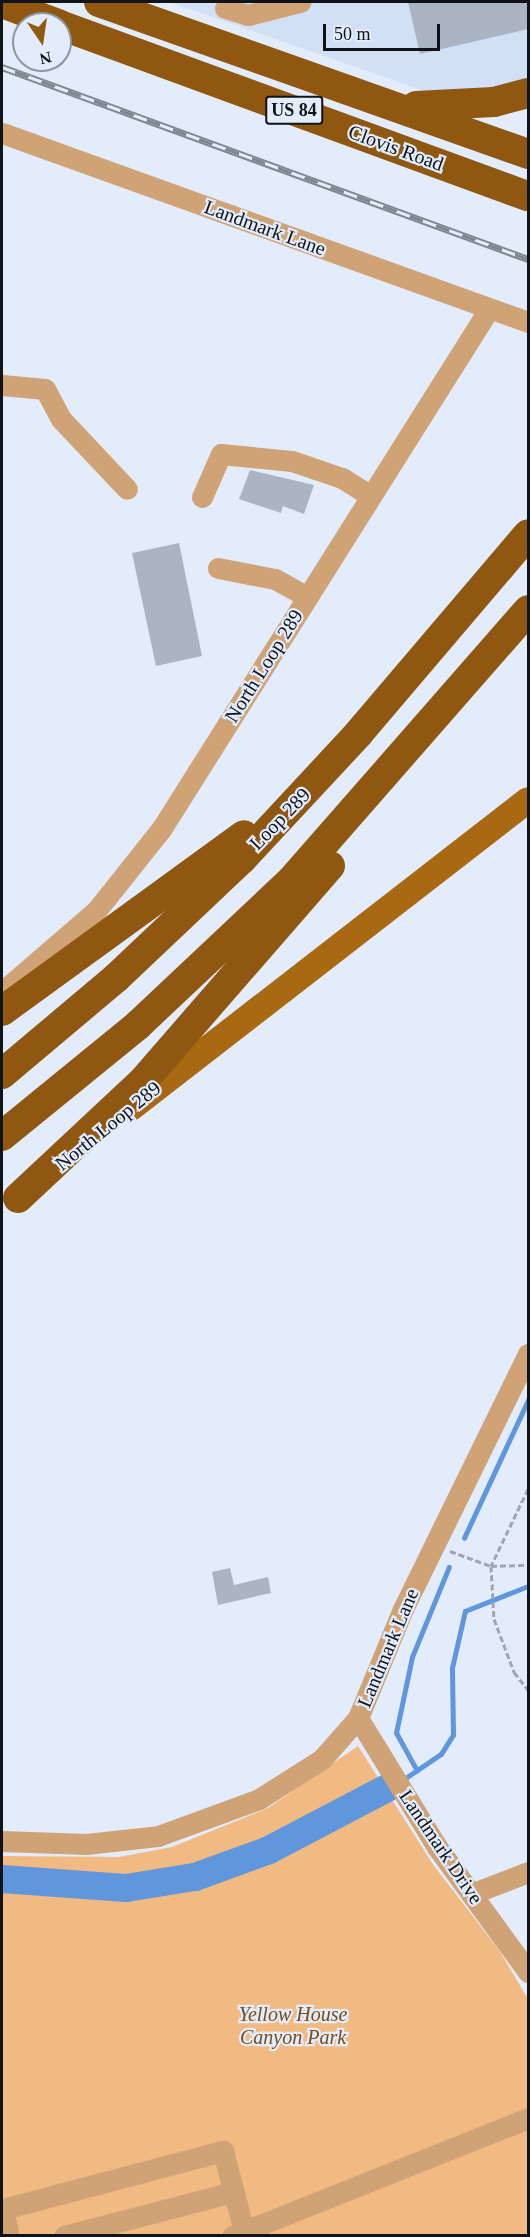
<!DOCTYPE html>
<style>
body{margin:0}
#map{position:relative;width:530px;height:2237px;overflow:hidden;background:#e2ecfb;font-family:"Times New Roman",serif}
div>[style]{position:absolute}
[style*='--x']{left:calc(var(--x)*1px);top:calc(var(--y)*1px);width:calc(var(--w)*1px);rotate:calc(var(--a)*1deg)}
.built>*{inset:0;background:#d1e0f5}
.green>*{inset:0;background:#f1ba83}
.stream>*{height:4.5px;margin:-2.25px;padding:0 2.25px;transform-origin:2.25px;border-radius:2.25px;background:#5f96dc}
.river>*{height:28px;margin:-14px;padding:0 14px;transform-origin:14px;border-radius:14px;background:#5f96dc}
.building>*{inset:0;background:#aab4c2}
.path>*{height:3px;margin-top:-1.5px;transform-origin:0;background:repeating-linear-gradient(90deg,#9ea6b2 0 6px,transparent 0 9px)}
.minor>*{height:21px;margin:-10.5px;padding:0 10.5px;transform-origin:10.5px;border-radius:10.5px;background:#d0a376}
.major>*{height:26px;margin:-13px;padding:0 13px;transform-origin:13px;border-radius:13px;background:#a96812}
.highway>*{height:30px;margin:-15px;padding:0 15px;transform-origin:15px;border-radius:15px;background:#8f570f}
.rail>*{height:7px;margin-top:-3.5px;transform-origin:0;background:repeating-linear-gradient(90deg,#e2ecfb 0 14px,#7f8690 0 28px);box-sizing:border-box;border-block:2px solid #7f8690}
span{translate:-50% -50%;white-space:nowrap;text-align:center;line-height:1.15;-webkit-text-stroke:4.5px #e2ecfb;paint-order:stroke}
.shield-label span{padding:2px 4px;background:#e2ecfb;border:2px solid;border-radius:4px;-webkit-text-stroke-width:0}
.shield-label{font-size:18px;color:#101318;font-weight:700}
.street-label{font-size:20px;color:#101318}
.park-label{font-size:20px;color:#784b16;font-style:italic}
.frame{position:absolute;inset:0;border:3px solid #101318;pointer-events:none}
.north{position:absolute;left:12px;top:12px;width:60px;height:60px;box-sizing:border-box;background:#e2ecfb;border:2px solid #8e95a0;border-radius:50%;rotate:167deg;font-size:16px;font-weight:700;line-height:24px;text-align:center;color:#101318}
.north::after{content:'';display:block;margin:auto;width:21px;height:27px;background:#915911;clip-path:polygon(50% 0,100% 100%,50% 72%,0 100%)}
.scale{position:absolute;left:323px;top:24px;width:117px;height:27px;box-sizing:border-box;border:3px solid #101318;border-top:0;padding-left:8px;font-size:18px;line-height:21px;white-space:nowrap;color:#101318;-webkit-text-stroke:4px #e2ecfb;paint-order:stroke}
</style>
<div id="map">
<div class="built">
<div style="clip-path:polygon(169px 2px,528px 2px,528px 86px,433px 94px)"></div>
</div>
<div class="green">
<div style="clip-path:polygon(358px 1746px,434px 1866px,499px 1950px,528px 1999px,528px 2235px,2px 2236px,2px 1856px,119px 1857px,172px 1847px,268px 1808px)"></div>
</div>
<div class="stream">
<div style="--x:464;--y:1538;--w:152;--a:-65.1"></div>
<div style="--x:417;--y:1771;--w:43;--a:-118.9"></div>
<div style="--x:396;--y:1733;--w:78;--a:-78.1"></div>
<div style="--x:412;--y:1657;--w:97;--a:-67.7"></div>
<div style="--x:407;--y:1777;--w:41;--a:-34.1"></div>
<div style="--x:441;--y:1754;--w:22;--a:-58"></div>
<div style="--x:453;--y:1735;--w:67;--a:-90.9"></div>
<div style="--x:452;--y:1668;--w:58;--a:-77.2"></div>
<div style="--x:465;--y:1611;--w:68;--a:-21.6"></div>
</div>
<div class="river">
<div style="--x:2;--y:1879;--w:124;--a:4.2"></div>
<div style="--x:126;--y:1888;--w:70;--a:-9.1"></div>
<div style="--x:195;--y:1877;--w:79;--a:-20"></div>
<div style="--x:269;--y:1850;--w:136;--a:-27.7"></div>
</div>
<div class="building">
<div style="clip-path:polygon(408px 2px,528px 2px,528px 29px,420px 54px)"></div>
<div style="clip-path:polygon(250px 470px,314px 485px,304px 514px,283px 506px,281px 513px,239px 499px)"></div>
<div style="clip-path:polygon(179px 543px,202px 656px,156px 666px,132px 553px)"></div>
<div style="clip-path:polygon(230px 1568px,234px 1585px,268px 1577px,271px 1593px,218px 1605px,212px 1572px)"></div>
</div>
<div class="path">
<div style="--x:528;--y:1489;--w:85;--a:115.7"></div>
<div style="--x:491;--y:1566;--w:53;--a:86.8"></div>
<div style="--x:494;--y:1619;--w:57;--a:69.3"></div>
<div style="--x:514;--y:1672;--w:23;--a:52"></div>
<div style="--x:450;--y:1551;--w:44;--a:20.1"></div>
<div style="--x:491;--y:1566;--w:37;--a:-2"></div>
</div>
<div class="minor">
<div style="--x:225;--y:8;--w:24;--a:17"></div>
<div style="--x:248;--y:15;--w:54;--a:-14"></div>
<div style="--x:2;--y:133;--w:559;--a:19.76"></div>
<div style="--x:2;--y:385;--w:43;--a:5.3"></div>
<div style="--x:45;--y:389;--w:34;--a:62"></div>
<div style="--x:61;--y:419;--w:96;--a:46.7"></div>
<div style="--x:202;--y:497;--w:47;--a:-66.2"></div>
<div style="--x:221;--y:454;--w:71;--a:5.6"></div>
<div style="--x:292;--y:461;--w:53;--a:18.8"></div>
<div style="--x:342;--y:478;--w:34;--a:32"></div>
<div style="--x:218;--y:568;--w:58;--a:10.9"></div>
<div style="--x:275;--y:579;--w:37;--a:29"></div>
<div style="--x:2;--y:992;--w:124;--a:-40.8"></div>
<div style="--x:96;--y:911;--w:106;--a:-51.5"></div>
<div style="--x:162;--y:828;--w:613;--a:-57.79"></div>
<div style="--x:358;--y:1718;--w:151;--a:58.5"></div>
<div style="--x:437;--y:1847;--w:155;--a:53.9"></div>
<div style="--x:2;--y:1841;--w:84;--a:2"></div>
<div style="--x:86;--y:1844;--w:72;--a:-6.3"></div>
<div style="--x:158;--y:1836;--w:108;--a:-20.1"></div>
<div style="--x:259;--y:1799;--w:75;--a:-32.4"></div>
<div style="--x:322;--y:1759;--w:55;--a:-48.7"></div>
<div style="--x:358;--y:1718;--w:118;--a:-67.6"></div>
<div style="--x:403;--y:1609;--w:284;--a:-63.9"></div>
<div style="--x:471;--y:1894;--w:61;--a:-21.1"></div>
<div style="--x:9;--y:2236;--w:28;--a:-103"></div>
<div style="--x:3;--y:2209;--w:228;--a:-14.8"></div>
<div style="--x:223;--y:2151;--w:79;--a:75.3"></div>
<div style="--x:64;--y:2236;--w:175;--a:-14.6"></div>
<div style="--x:232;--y:2236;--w:319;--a:-21.7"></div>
</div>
<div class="major">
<div style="--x:131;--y:1108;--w:502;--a:-37.8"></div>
</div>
<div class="highway">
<div style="--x:99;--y:2;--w:455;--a:19.5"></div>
<div style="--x:2;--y:3;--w:60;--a:20.6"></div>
<div style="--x:60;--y:25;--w:498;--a:20.1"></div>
<div style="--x:416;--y:106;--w:78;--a:-2.9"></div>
<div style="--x:494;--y:102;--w:35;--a:-15"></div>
<div style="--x:2;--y:1011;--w:299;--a:-36"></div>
<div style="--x:2;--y:1074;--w:149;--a:-40.1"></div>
<div style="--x:116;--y:978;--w:173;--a:-43.4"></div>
<div style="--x:242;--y:859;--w:171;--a:-47.1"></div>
<div style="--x:358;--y:734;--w:262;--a:-49.6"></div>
<div style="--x:2;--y:1136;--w:176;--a:-39.2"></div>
<div style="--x:138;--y:1025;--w:210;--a:-43.3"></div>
<div style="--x:291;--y:881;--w:360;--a:-48.8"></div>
<div style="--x:18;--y:1198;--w:171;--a:-43.1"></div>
<div style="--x:143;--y:1081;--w:285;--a:-49"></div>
</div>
<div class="rail">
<div style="--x:2;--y:67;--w:560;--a:20.05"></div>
</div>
<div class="shield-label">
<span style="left:294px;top:110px">US 84</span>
</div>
<div class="street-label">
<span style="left:396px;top:148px;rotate:20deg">Clovis Road</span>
<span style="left:265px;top:228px;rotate:20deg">Landmark Lane</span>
<span style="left:264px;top:666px;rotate:-58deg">North Loop 289</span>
<span style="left:280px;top:819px;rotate:-46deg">Loop 289</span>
<span style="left:108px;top:1126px;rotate:-39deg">North Loop 289</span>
<span style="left:388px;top:1648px;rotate:-67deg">Landmark Lane</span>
<span style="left:441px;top:1847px;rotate:56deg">Landmark Drive</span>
</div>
<div class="park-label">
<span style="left:293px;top:2026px">Yellow House<br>Canyon Park</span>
</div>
<div class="frame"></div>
<div class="north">N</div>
<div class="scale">50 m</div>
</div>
